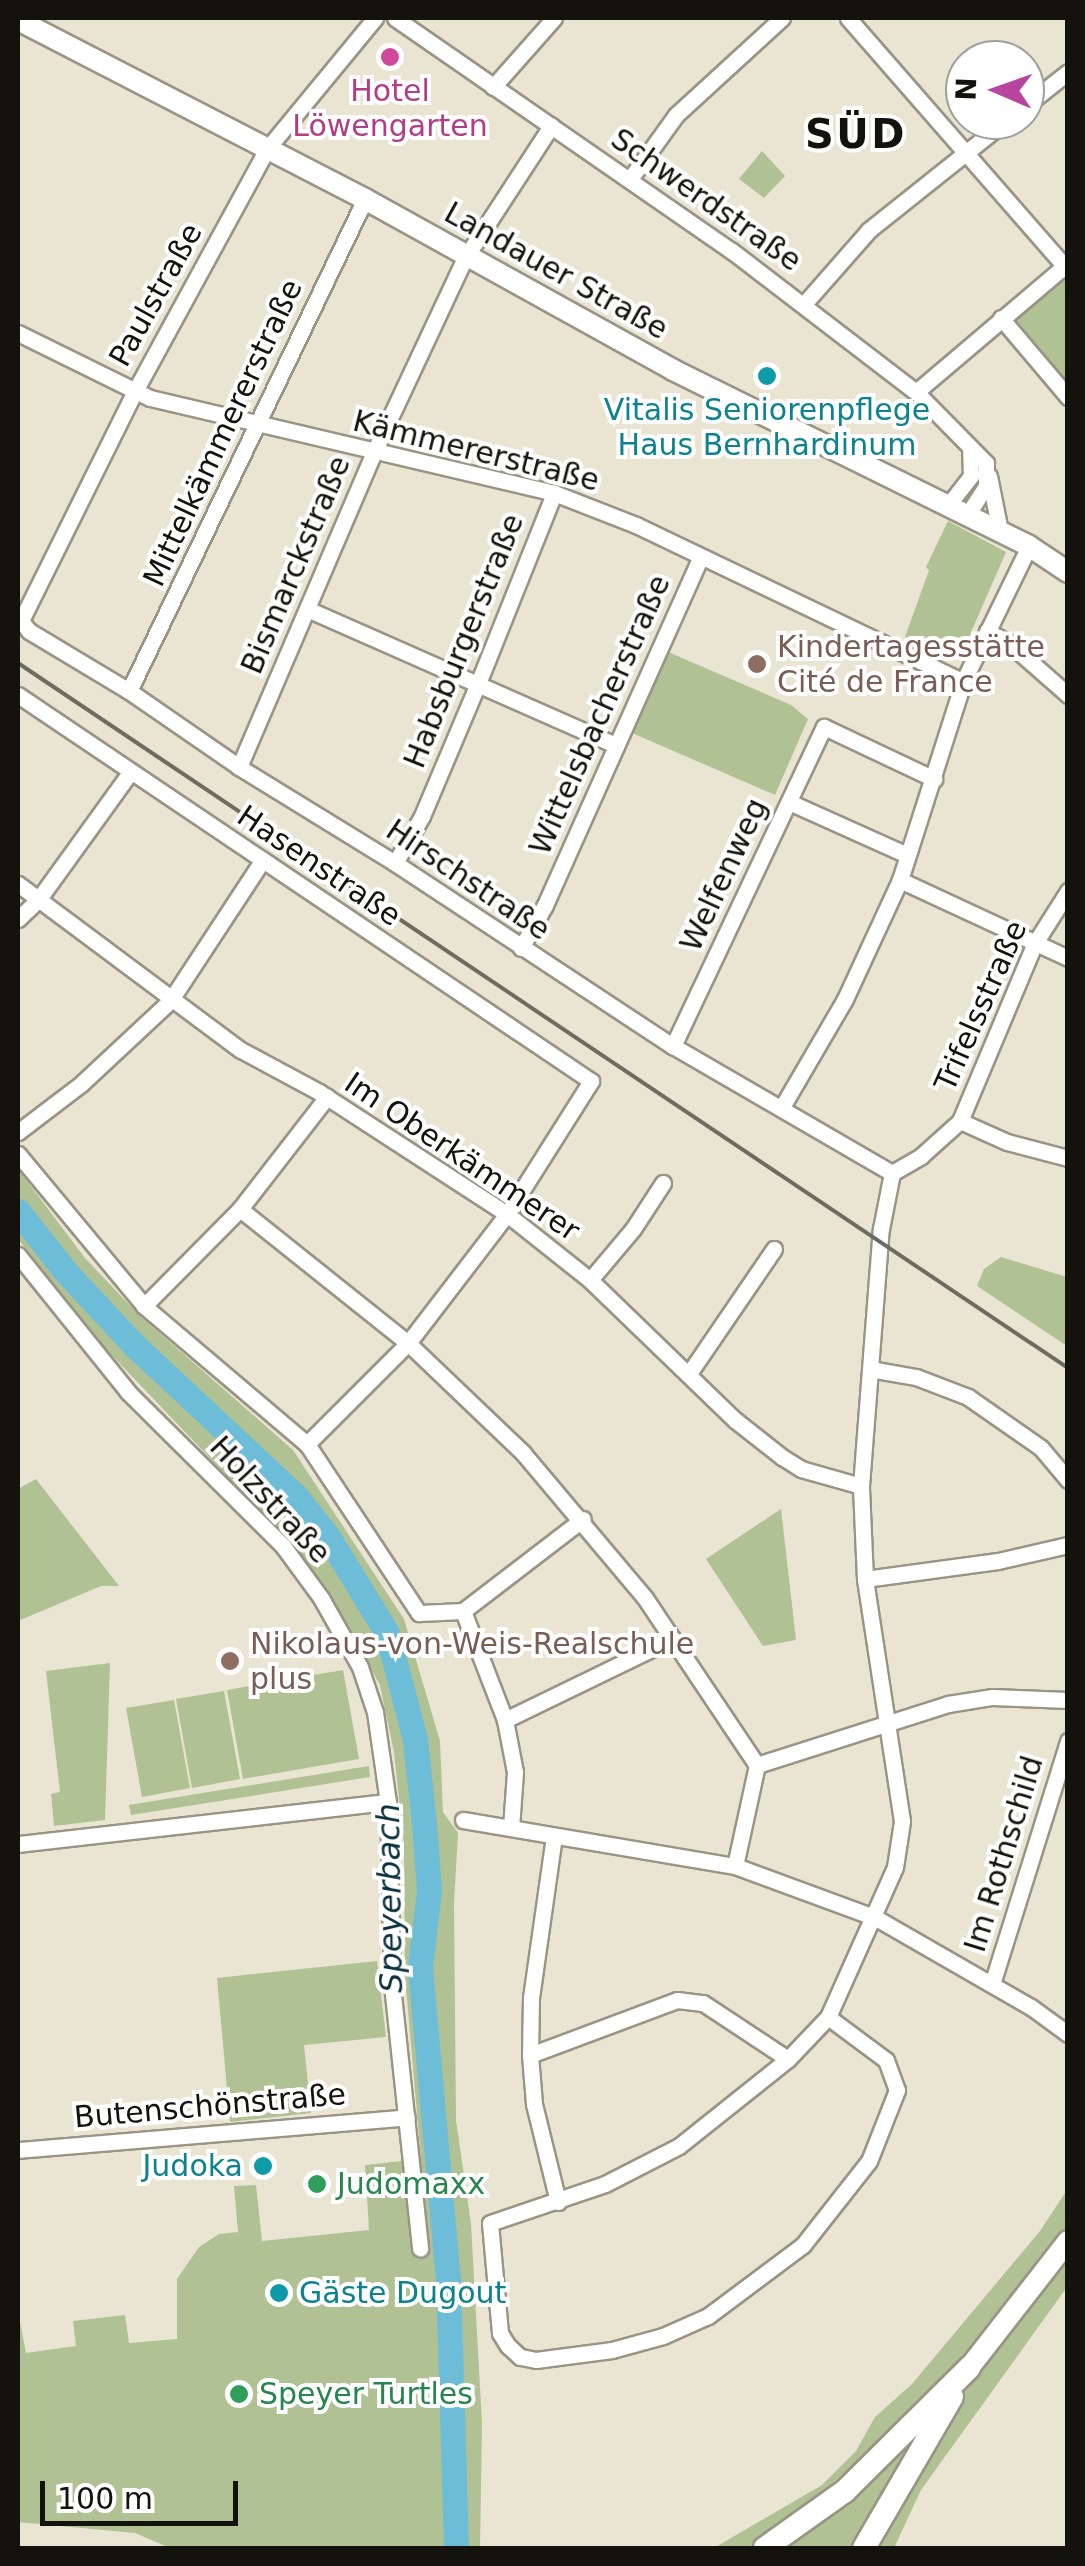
<!DOCTYPE html>
<meta charset="utf-8">
<style>
body{margin:0}
#map{position:relative;width:1085px;height:2566px;overflow:hidden;background:#eae4d3;font-family:"DejaVu Sans",sans-serif}
div>[style]{position:absolute}
[style*='--x']{left:calc(var(--x)*1px);top:calc(var(--y)*1px);width:calc(var(--w)*1px);rotate:calc(var(--a)*1deg)}
.green>*{inset:0;background:#b0c194}
.river>*{height:25px;margin:-12.5px;padding:0 12.5px;transform-origin:12.5px;border-radius:12.5px;background:#6dbdd8}
.roads{filter:drop-shadow(2px 0 #9a9485) drop-shadow(-2px 0 #9a9485) drop-shadow(0 2px #9a9485) drop-shadow(0 -2px #9a9485)}
.minor>*{height:15px;margin:-7.5px;padding:0 7.5px;transform-origin:7.5px;border-radius:7.5px;background:#fff}
.major>*{height:20px;margin:-10px;padding:0 10px;transform-origin:10px;border-radius:10px;background:#fff}
.highway>*{height:22px;margin:-11px;padding:0 11px;transform-origin:11px;border-radius:11px;background:#fff}
.rail>*{height:4px;margin:-2px;padding:0 2px;transform-origin:2px;border-radius:2px;background:#6e6b60}
.dots>*{width:28px;height:28px;translate:-50% -50%;box-sizing:border-box;border:5px solid #fff;border-radius:50%}
span{translate:-50% -50%;white-space:nowrap;text-align:center;line-height:1.15;-webkit-text-stroke:8px #fff;paint-order:stroke}
.hotel-label{font-size:30px;color:#b23c85}
.street-label{font-size:30px;color:#14120c}
.culture-label{font-size:30px;color:#0d838f}
.right{translate:-100% -50%;text-align:right}
.left{translate:0 -50%;text-align:left}
.education-label{font-size:30px;color:#785e54}
.leisure-label{font-size:30px;color:#27864d}
.water-label{font-size:32px;color:#0a313d;font-style:italic}
.district-label{font-size:40px;color:#14120c;font-weight:700;letter-spacing:2.5px}
.frame{position:absolute;inset:0;border:20px solid #14120c;pointer-events:none}
.north{position:absolute;left:945px;top:40px;width:100px;height:100px;box-sizing:border-box;background:#fff;border:2px solid #a1a09e;border-radius:50%;rotate:272deg;font-size:28px;font-weight:700;line-height:40px;text-align:center;color:#14120c}
.north::after{content:'';display:block;margin:auto;width:35px;height:45px;background:#b8459e;clip-path:polygon(50% 0,100% 100%,50% 72%,0 100%)}
.scale{position:absolute;left:40px;top:2481px;width:198px;height:45px;box-sizing:border-box;border:5px solid #14120c;border-top:0;padding-left:12px;font-size:30px;line-height:35px;white-space:nowrap;color:#14120c;-webkit-text-stroke:8px #fff;paint-order:stroke}
</style>
<div id="map">
<div class="green">
<div style="clip-path:polygon(762px 151px,785px 176px,764px 198px,739px 179px)"></div>
<div style="clip-path:polygon(1063px 272px,1068px 278px,1067px 383px,1010px 317px)"></div>
<div style="clip-path:polygon(948px 521px,1006px 552px,962px 653px,952px 658px,905px 637px,929px 570px,926px 567px)"></div>
<div style="clip-path:polygon(668px 652px,791px 705px,808px 719px,775px 795px,632px 733px)"></div>
<div style="clip-path:polygon(18px 1169px,85px 1258px,140px 1316px,293px 1450px,404px 1619px,440px 1741px,443px 1812px,458px 1833px,454px 1903px,456px 2120px,471px 2224px,482px 2423px,480px 2548px,170px 2548px,135px 2533px,18px 2522px,18px 2312px,26px 2353px,76px 2346px,73px 2321px,125px 2315px,129px 2343px,177px 2339px,177px 2279px,199px 2247px,219px 2234px,238px 2232px,234px 2186px,256px 2185px,262px 2241px,369px 2230px,365px 2165px,421px 2159px,405px 1976px,404px 1846px,394px 1752px,380px 1685px,346px 1623px,284px 1536px,105px 1348px,18px 1239px)"></div>
<div style="clip-path:polygon(1001px 1257px,1067px 1277px,1067px 1346px,977px 1286px,984px 1269px)"></div>
<div style="clip-path:polygon(36px 1479px,119px 1586px,101px 1586px,18px 1621px,18px 1489px)"></div>
<div style="clip-path:polygon(781px 1509px,796px 1640px,763px 1646px,706px 1559px)"></div>
<div style="clip-path:polygon(110px 1663px,105px 1820px,54px 1826px,51px 1794px,60px 1792px,46px 1671px)"></div>
<div style="clip-path:polygon(343px 1670px,359px 1759px,243px 1779px,227px 1690px)"></div>
<div style="clip-path:polygon(224px 1691px,240px 1779px,192px 1788px,176px 1699px)"></div>
<div style="clip-path:polygon(174px 1700px,190px 1788px,142px 1797px,126px 1708px)"></div>
<div style="clip-path:polygon(369px 1766px,370px 1777px,131px 1815px,129px 1805px)"></div>
<div style="clip-path:polygon(377px 1961px,386px 2037px,304px 2045px,311px 2113px,230px 2122px,217px 1978px)"></div>
<div style="clip-path:polygon(1067px 2190px,1067px 2226px,1026px 2282px,910px 2417px,783px 2525px,747px 2548px,714px 2548px,822px 2485px,856px 2451px,875px 2417px,912px 2384px,1040px 2231px)"></div>
<div style="clip-path:polygon(1067px 2254px,1067px 2287px,921px 2490px,894px 2548px,876px 2548px,978px 2369px)"></div>
<div style="clip-path:polygon(908px 2440px,913px 2442px,856px 2548px,778px 2548px)"></div>
</div>
<div class="river">
<div style="--x:18;--y:1211;--w:76;--a:51.9"></div>
<div style="--x:65;--y:1271;--w:103;--a:47"></div>
<div style="--x:135;--y:1346;--w:220;--a:43"></div>
<div style="--x:296;--y:1496;--w:53;--a:51.8"></div>
<div style="--x:329;--y:1538;--w:111;--a:58.6"></div>
<div style="--x:387;--y:1633;--w:110;--a:75.2"></div>
<div style="--x:415;--y:1739;--w:85;--a:84"></div>
<div style="--x:424;--y:1824;--w:67;--a:85.7"></div>
<div style="--x:429;--y:1891;--w:77;--a:96.8"></div>
<div style="--x:420;--y:1967;--w:313;--a:84.9"></div>
<div style="--x:448;--y:2279;--w:269;--a:88.3"></div>
</div>
<div class="roads">
<div class="minor">
<div style="--x:375;--y:18;--w:170;--a:129.5"></div>
<div style="--x:267;--y:149;--w:278;--a:118.6"></div>
<div style="--x:134;--y:393;--w:254;--a:116.4"></div>
<div style="--x:21;--y:621;--w:13;--a:51"></div>
<div style="--x:29;--y:631;--w:117;--a:31"></div>
<div style="--x:129;--y:691;--w:134;--a:34.6"></div>
<div style="--x:239;--y:767;--w:183;--a:31.6"></div>
<div style="--x:395;--y:863;--w:333;--a:33.4"></div>
<div style="--x:673;--y:1046;--w:253;--a:30.1"></div>
<div style="--x:395;--y:18;--w:410;--a:34.7"></div>
<div style="--x:732;--y:251;--w:232;--a:37.5"></div>
<div style="--x:916;--y:392;--w:100;--a:45.4"></div>
<div style="--x:986;--y:463;--w:23;--a:90"></div>
<div style="--x:986;--y:486;--w:33;--a:123"></div>
<div style="--x:848;--y:18;--w:335;--a:48.9"></div>
<div style="--x:493;--y:87;--w:92;--a:-48.5"></div>
<div style="--x:1025;--y:106;--w:55;--a:-38.3"></div>
<div style="--x:630;--y:179;--w:79;--a:-54.3"></div>
<div style="--x:676;--y:115;--w:144;--a:-42.5"></div>
<div style="--x:804;--y:304;--w:98;--a:-48.7"></div>
<div style="--x:869;--y:230;--w:176;--a:-38.6"></div>
<div style="--x:1001;--y:318;--w:104;--a:49.7"></div>
<div style="--x:18;--y:333;--w:147;--a:26.2"></div>
<div style="--x:150;--y:398;--w:415;--a:13.2"></div>
<div style="--x:554;--y:493;--w:88;--a:21.3"></div>
<div style="--x:636;--y:525;--w:363;--a:25.6"></div>
<div style="--x:916;--y:392;--w:199;--a:-40.3"></div>
<div style="--x:989;--y:476;--w:56;--a:78.7"></div>
<div style="--x:949;--y:504;--w:36;--a:-52"></div>
<div style="--x:971;--y:476;--w:29;--a:-92"></div>
<div style="--x:307;--y:609;--w:338;--a:23.8"></div>
<div style="--x:987;--y:631;--w:25;--a:29"></div>
<div style="--x:1009;--y:643;--w:79;--a:41.4"></div>
<div style="--x:129;--y:691;--w:546;--a:-64.37"></div>
<div style="--x:18;--y:695;--w:691;--a:33.97"></div>
<div style="--x:591;--y:1081;--w:157;--a:122.3"></div>
<div style="--x:507;--y:1214;--w:163;--a:127.5"></div>
<div style="--x:408;--y:1343;--w:143;--a:135"></div>
<div style="--x:239;--y:767;--w:343;--a:-66.8"></div>
<div style="--x:374;--y:452;--w:214;--a:-64.9"></div>
<div style="--x:465;--y:258;--w:158;--a:-56.9"></div>
<div style="--x:789;--y:802;--w:129;--a:24.2"></div>
<div style="--x:395;--y:863;--w:54;--a:-60.1"></div>
<div style="--x:422;--y:816;--w:141;--a:-67.1"></div>
<div style="--x:477;--y:686;--w:208;--a:-68.2"></div>
<div style="--x:900;--y:880;--w:185;--a:24.9"></div>
<div style="--x:18;--y:884;--w:278;--a:36.7"></div>
<div style="--x:241;--y:1050;--w:89;--a:28.3"></div>
<div style="--x:319;--y:1092;--w:224;--a:33"></div>
<div style="--x:507;--y:1214;--w:106;--a:38.5"></div>
<div style="--x:590;--y:1280;--w:202;--a:44"></div>
<div style="--x:735;--y:1420;--w:60;--a:38.2"></div>
<div style="--x:782;--y:1457;--w:22;--a:32"></div>
<div style="--x:801;--y:1469;--w:62;--a:15.8"></div>
<div style="--x:18;--y:919;--w:28;--a:-44"></div>
<div style="--x:38;--y:900;--w:155;--a:-54.2"></div>
<div style="--x:521;--y:948;--w:49;--a:-60.8"></div>
<div style="--x:545;--y:905;--w:381;--a:-65.9"></div>
<div style="--x:673;--y:1046;--w:353;--a:-64.7"></div>
<div style="--x:824;--y:727;--w:122;--a:25.3"></div>
<div style="--x:782;--y:1107;--w:125;--a:-59.7"></div>
<div style="--x:845;--y:999;--w:131;--a:-65.2"></div>
<div style="--x:900;--y:880;--w:208;--a:-72.3"></div>
<div style="--x:963;--y:682;--w:151;--a:-64.1"></div>
<div style="--x:960;--y:1121;--w:51;--a:24.1"></div>
<div style="--x:1007;--y:1142;--w:63;--a:14.7"></div>
<div style="--x:18;--y:1132;--w:79;--a:-37.3"></div>
<div style="--x:81;--y:1084;--w:122;--a:-43"></div>
<div style="--x:170;--y:1001;--w:168;--a:-56.7"></div>
<div style="--x:18;--y:1154;--w:197;--a:50.3"></div>
<div style="--x:144;--y:1306;--w:214;--a:40.3"></div>
<div style="--x:307;--y:1444;--w:203;--a:56.5"></div>
<div style="--x:419;--y:1613;--w:44;--a:-2.6"></div>
<div style="--x:892;--y:1173;--w:34;--a:-30"></div>
<div style="--x:921;--y:1156;--w:52;--a:-41.9"></div>
<div style="--x:960;--y:1121;--w:193;--a:-67.2"></div>
<div style="--x:1035;--y:943;--w:62;--a:-57.6"></div>
<div style="--x:240;--y:1209;--w:215;--a:38.6"></div>
<div style="--x:408;--y:1343;--w:159;--a:43.7"></div>
<div style="--x:523;--y:1453;--w:189;--a:49.9"></div>
<div style="--x:645;--y:1598;--w:201;--a:56.2"></div>
<div style="--x:757;--y:1765;--w:103;--a:102.3"></div>
<div style="--x:18;--y:1255;--w:176;--a:51.2"></div>
<div style="--x:128;--y:1392;--w:218;--a:44.8"></div>
<div style="--x:283;--y:1546;--w:64;--a:53.8"></div>
<div style="--x:321;--y:1598;--w:79;--a:60.5"></div>
<div style="--x:360;--y:1667;--w:47;--a:71.6"></div>
<div style="--x:375;--y:1712;--w:91;--a:81.8"></div>
<div style="--x:388;--y:1802;--w:183;--a:88.7"></div>
<div style="--x:392;--y:1985;--w:265;--a:83.9"></div>
<div style="--x:590;--y:1280;--w:67;--a:-49.9"></div>
<div style="--x:633;--y:1229;--w:55;--a:-56.9"></div>
<div style="--x:144;--y:1306;--w:136;--a:-45.3"></div>
<div style="--x:240;--y:1209;--w:142;--a:-52.2"></div>
<div style="--x:870;--y:1369;--w:47;--a:9.9"></div>
<div style="--x:916;--y:1377;--w:56;--a:21"></div>
<div style="--x:968;--y:1397;--w:89;--a:34.9"></div>
<div style="--x:1041;--y:1448;--w:42;--a:49.8"></div>
<div style="--x:690;--y:1372;--w:149;--a:-55.7"></div>
<div style="--x:865;--y:1579;--w:134;--a:-7.7"></div>
<div style="--x:998;--y:1561;--w:72;--a:-12.9"></div>
<div style="--x:463;--y:1611;--w:117;--a:68.9"></div>
<div style="--x:505;--y:1720;--w:53;--a:79.1"></div>
<div style="--x:515;--y:1772;--w:56;--a:94.1"></div>
<div style="--x:463;--y:1611;--w:151;--a:-37.5"></div>
<div style="--x:505;--y:1720;--w:186;--a:-25.9"></div>
<div style="--x:757;--y:1765;--w:201;--a:-17.7"></div>
<div style="--x:948;--y:1704;--w:45;--a:-9"></div>
<div style="--x:992;--y:1697;--w:76;--a:2.3"></div>
<div style="--x:463;--y:1820;--w:276;--a:9.6"></div>
<div style="--x:735;--y:1866;--w:150;--a:20.2"></div>
<div style="--x:876;--y:1918;--w:179;--a:29.9"></div>
<div style="--x:1031;--y:2007;--w:46;--a:36.1"></div>
<div style="--x:554;--y:1836;--w:164;--a:98.1"></div>
<div style="--x:531;--y:1998;--w:57;--a:91"></div>
<div style="--x:530;--y:2055;--w:49;--a:85.3"></div>
<div style="--x:534;--y:2104;--w:101;--a:76.2"></div>
<div style="--x:18;--y:1844;--w:372;--a:-6.5"></div>
<div style="--x:992;--y:1984;--w:255;--a:-72.6"></div>
<div style="--x:828;--y:2017;--w:72;--a:36.6"></div>
<div style="--x:886;--y:2060;--w:32;--a:70"></div>
<div style="--x:897;--y:2090;--w:76;--a:111.5"></div>
<div style="--x:869;--y:2161;--w:107;--a:128.2"></div>
<div style="--x:803;--y:2245;--w:119;--a:143.2"></div>
<div style="--x:708;--y:2316;--w:49;--a:156"></div>
<div style="--x:663;--y:2336;--w:53;--a:164.6"></div>
<div style="--x:612;--y:2350;--w:77;--a:172.5"></div>
<div style="--x:536;--y:2360;--w:16;--a:-169"></div>
<div style="--x:520;--y:2357;--w:16;--a:-137"></div>
<div style="--x:508;--y:2346;--w:15;--a:-122"></div>
<div style="--x:500;--y:2333;--w:110;--a:-95.2"></div>
<div style="--x:490;--y:2223;--w:121;--a:-18.7"></div>
<div style="--x:605;--y:2184;--w:83;--a:-27.2"></div>
<div style="--x:679;--y:2146;--w:139;--a:-38.6"></div>
<div style="--x:788;--y:2059;--w:58;--a:-46.4"></div>
<div style="--x:828;--y:2017;--w:164;--a:-65.9"></div>
<div style="--x:895;--y:1867;--w:47;--a:-81.3"></div>
<div style="--x:902;--y:1821;--w:245;--a:-98.7"></div>
<div style="--x:865;--y:1579;--w:93;--a:-92.5"></div>
<div style="--x:861;--y:1486;--w:258;--a:-85.6"></div>
<div style="--x:881;--y:1229;--w:57;--a:-78.9"></div>
<div style="--x:530;--y:2055;--w:157;--a:-20.5"></div>
<div style="--x:677;--y:2000;--w:26;--a:7"></div>
<div style="--x:703;--y:2003;--w:102;--a:33.4"></div>
<div style="--x:18;--y:2150;--w:390;--a:-4.8"></div>
</div>
<div class="major">
<div style="--x:18;--y:20;--w:390;--a:27.3"></div>
<div style="--x:365;--y:199;--w:352;--a:29"></div>
<div style="--x:673;--y:370;--w:397;--a:26.3"></div>
<div style="--x:1029;--y:546;--w:47;--a:33.7"></div>
<div style="--x:969;--y:2368;--w:161;--a:-52.1"></div>
</div>
<div class="highway">
<div style="--x:765;--y:2548;--w:98;--a:-35.5"></div>
<div style="--x:845;--y:2491;--w:175;--a:-44.8"></div>
<div style="--x:864;--y:2548;--w:175;--a:-59.8"></div>
</div>
</div>
<div class="rail">
<div style="--x:18;--y:663;--w:1265;--a:33.88"></div>
</div>
<div class="dots">
<div style="left:390px;top:57px;background:#d1479c"></div>
<div style="left:767px;top:376px;background:#0f9aa8"></div>
<div style="left:757px;top:664px;background:#8d6e63"></div>
<div style="left:230px;top:1661px;background:#8d6e63"></div>
<div style="left:263px;top:2166px;background:#0f9aa8"></div>
<div style="left:317px;top:2184px;background:#2e9e5b"></div>
<div style="left:279px;top:2293px;background:#0f9aa8"></div>
<div style="left:239px;top:2394px;background:#2e9e5b"></div>
</div>
<div class="hotel-label">
<span style="left:390px;top:108px">Hotel<br>Löwengarten</span>
</div>
<div class="street-label">
<span style="left:706px;top:200px;rotate:35deg">Schwerdstraße</span>
<span style="left:556px;top:271px;rotate:29deg">Landauer Straße</span>
<span style="left:156px;top:295px;rotate:-61deg">Paulstraße</span>
<span style="left:223px;top:433px;rotate:-65deg">Mittelkämmererstraße</span>
<span style="left:476px;top:451px;rotate:14deg">Kämmererstraße</span>
<span style="left:296px;top:565px;rotate:-67deg">Bismarckstraße</span>
<span style="left:464px;top:641px;rotate:-68deg">Habsburgerstraße</span>
<span style="left:600px;top:715px;rotate:-66deg">Wittelsbacherstraße</span>
<span style="left:319px;top:866px;rotate:34deg">Hasenstraße</span>
<span style="left:724px;top:875px;rotate:-65deg">Welfenweg</span>
<span style="left:468px;top:880px;rotate:34deg">Hirschstraße</span>
<span style="left:981px;top:1006px;rotate:-66deg">Trifelsstraße</span>
<span style="left:462px;top:1157px;rotate:34deg">Im Oberkämmerer</span>
<span style="left:270px;top:1500px;rotate:47deg">Holzstraße</span>
<span style="left:1004px;top:1854px;rotate:-73deg">Im Rothschild</span>
<span style="left:210px;top:2106px;rotate:-5deg">Butenschönstraße</span>
</div>
<div class="culture-label">
<span style="left:767px;top:427px">Vitalis Seniorenpflege<br>Haus Bernhardinum</span>
<span class="right" style="left:243px;top:2166px">Judoka</span>
<span class="left" style="left:299px;top:2293px">Gäste Dugout</span>
</div>
<div class="education-label">
<span class="left" style="left:777px;top:664px">Kindertagesstätte<br>Cité de France</span>
<span class="left" style="left:250px;top:1661px">Nikolaus-von-Weis-Realschule<br>plus</span>
</div>
<div class="leisure-label">
<span class="left" style="left:337px;top:2184px">Judomaxx</span>
<span class="left" style="left:259px;top:2394px">Speyer Turtles</span>
</div>
<div class="water-label">
<span style="left:390px;top:1898px;rotate:-91deg">Speyerbach</span>
</div>
<div class="district-label">
<span style="left:856px;top:134px">SÜD</span>
</div>
<div class="frame"></div>
<div class="north">N</div>
<div class="scale">100 m</div>
</div>
